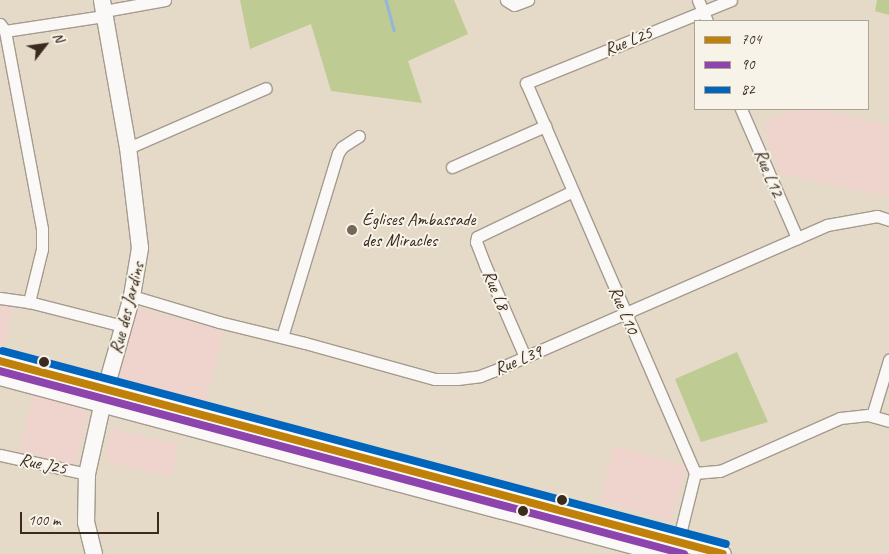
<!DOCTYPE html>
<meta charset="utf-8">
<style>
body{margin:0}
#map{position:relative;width:889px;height:554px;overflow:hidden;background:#e5d9c8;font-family:Caveat,sans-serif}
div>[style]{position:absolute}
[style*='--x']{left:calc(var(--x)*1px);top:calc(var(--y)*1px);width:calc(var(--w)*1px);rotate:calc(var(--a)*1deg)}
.built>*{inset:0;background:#efd4cd}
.green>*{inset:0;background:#becb93}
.stream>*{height:2.5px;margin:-1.25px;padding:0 1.25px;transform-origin:1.25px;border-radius:1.25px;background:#96b6d9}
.roads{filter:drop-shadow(1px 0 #a49b8f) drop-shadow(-1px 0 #a49b8f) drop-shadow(0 1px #a49b8f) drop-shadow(0 -1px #a49b8f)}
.minor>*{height:11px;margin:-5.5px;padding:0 5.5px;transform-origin:5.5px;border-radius:5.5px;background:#fbf9f7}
.secondary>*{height:16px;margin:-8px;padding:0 8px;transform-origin:8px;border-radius:8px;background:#fbf9f7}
.bus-1>*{height:8px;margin:-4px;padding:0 4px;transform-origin:4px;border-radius:4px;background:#bf8109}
.bus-2>*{height:8px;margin:-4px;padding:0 4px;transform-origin:4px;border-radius:4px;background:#8e44ad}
.bus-3>*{height:8px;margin:-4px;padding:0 4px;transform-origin:4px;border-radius:4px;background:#0065bd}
.dots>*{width:14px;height:14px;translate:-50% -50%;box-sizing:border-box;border:2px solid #f7f3e8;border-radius:50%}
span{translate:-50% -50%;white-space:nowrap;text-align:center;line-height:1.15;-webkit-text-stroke:4px #f7f3e8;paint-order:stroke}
.street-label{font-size:18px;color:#3b2a1e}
.poi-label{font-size:18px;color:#3b2a1e}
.left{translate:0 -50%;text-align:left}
.legend{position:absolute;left:694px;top:20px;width:175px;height:90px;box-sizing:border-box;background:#f7f3e8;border:1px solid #aca397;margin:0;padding:6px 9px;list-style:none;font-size:15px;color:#3b2a1e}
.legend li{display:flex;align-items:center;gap:10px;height:25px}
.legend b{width:25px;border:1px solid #aca397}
.north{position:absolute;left:20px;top:20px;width:50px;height:50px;-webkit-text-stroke:4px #f7f3e8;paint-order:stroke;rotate:60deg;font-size:14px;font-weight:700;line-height:20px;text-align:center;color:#3b2a1e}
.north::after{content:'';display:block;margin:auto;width:18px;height:22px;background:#3b2a1e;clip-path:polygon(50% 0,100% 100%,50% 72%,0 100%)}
.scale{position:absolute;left:20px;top:512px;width:139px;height:22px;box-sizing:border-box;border:2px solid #3b2a1e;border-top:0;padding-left:6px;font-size:15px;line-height:18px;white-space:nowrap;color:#3b2a1e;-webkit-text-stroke:4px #f7f3e8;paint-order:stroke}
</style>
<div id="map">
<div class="built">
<div style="clip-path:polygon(796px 109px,820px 109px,889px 126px,889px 197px,780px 173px,763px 123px)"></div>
<div style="clip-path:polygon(0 304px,13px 306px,6px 344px,0 343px)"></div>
<div style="clip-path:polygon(135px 308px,224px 330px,205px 407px,117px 385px)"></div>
<div style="clip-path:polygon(34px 393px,80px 406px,87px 413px,76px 465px,19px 451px)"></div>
<div style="clip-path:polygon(112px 428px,179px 445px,171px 478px,104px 461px)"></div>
<div style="clip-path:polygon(614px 446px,686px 466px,671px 521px,599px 501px)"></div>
</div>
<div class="green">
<div style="clip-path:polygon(240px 0,454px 0,468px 34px,408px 61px,422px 103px,331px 91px,311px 24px,250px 49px)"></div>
<div style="clip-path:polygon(877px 0,889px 0,889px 15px,875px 11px)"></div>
<div style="clip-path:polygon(737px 352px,768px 422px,701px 442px,675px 379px)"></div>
</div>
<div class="stream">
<div style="--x:386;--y:0;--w:31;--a:75"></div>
</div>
<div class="roads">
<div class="minor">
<div style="--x:506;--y:0;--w:9;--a:32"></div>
<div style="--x:514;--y:5;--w:15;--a:-20"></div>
<div style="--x:698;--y:0;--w:23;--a:67"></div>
<div style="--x:104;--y:11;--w:62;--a:-10.2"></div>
<div style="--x:0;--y:24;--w:9;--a:54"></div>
<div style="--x:5;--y:31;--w:100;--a:-8.6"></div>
<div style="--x:5;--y:31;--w:201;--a:79.4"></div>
<div style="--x:42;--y:229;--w:20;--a:90"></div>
<div style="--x:42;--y:249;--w:55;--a:103.8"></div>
<div style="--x:741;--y:109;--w:141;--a:66.5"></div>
<div style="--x:128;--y:148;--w:150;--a:-23.5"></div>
<div style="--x:452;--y:167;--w:102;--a:-23.8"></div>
<div style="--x:132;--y:296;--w:91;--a:16.6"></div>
<div style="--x:219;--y:322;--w:89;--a:13.7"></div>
<div style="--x:305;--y:343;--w:135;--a:15.5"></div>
<div style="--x:435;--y:379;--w:22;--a:0"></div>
<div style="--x:457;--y:379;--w:23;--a:-7"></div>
<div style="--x:480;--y:376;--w:14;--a:-21"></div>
<div style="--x:493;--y:371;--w:365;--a:-23.6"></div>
<div style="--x:827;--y:225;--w:51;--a:-10.2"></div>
<div style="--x:877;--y:216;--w:13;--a:18"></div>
<div style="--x:0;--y:298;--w:29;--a:8"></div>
<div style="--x:29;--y:302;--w:97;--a:14.3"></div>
<div style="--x:282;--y:337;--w:192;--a:-73.1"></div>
<div style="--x:338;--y:153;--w:7;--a:-56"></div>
<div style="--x:342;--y:147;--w:20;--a:-33"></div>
<div style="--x:525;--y:357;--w:100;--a:-113.5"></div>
<div style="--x:485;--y:265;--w:25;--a:-111"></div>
<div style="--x:476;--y:242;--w:5;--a:-79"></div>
<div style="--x:477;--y:237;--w:106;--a:-25.6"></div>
<div style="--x:872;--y:416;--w:59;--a:-73.1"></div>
<div style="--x:0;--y:455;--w:89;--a:12.3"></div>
<div style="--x:695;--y:473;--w:25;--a:-5"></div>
<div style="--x:720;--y:471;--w:131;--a:-23.8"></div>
<div style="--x:840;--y:418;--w:28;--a:-6"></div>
<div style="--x:868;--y:415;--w:22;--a:16"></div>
<div style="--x:675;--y:554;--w:83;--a:-76.1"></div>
<div style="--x:695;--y:473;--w:425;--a:-113.4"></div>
<div style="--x:526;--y:83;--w:221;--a:-22"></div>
</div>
<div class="secondary">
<div style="--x:0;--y:361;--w:748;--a:14.95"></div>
<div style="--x:0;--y:377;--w:687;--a:14.93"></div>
<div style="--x:94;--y:554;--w:32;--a:-104"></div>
<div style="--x:86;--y:523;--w:49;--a:-88.8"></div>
<div style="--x:87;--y:474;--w:88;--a:-77.5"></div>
<div style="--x:106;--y:388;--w:96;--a:-74.2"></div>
<div style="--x:132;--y:296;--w:49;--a:-80.5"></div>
<div style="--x:140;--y:248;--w:101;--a:-96.8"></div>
<div style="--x:128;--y:148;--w:150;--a:-100"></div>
</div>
</div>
<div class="bus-1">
<div style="--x:0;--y:361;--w:748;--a:14.95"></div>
</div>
<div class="bus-2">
<div style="--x:0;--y:371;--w:708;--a:14.98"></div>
</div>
<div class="bus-3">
<div style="--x:3;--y:351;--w:748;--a:14.95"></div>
</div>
<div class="dots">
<div style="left:352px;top:230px;background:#76675a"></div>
<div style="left:44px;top:362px;background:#3b2a1e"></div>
<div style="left:562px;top:500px;background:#3b2a1e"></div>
<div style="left:523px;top:511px;background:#3b2a1e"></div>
</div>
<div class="street-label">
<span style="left:628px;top:41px;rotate:-22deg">Rue L25</span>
<span style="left:769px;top:173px;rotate:67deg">Rue L12</span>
<span style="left:496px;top:290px;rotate:67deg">Rue L8</span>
<span style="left:127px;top:308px;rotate:-76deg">Rue des Jardins</span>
<span style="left:624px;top:310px;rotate:67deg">Rue L10</span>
<span style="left:518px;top:360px;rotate:-23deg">Rue L39</span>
<span style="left:43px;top:464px;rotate:12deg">Rue J25</span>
</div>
<div class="poi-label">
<span class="left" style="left:362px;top:230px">Églises Ambassade<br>des Miracles</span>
</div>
<ul class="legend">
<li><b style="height:6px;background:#bf8109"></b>704</li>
<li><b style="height:6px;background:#8e44ad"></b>90</li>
<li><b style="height:6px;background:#0065bd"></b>82</li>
</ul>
<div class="north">N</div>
<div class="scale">100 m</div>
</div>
